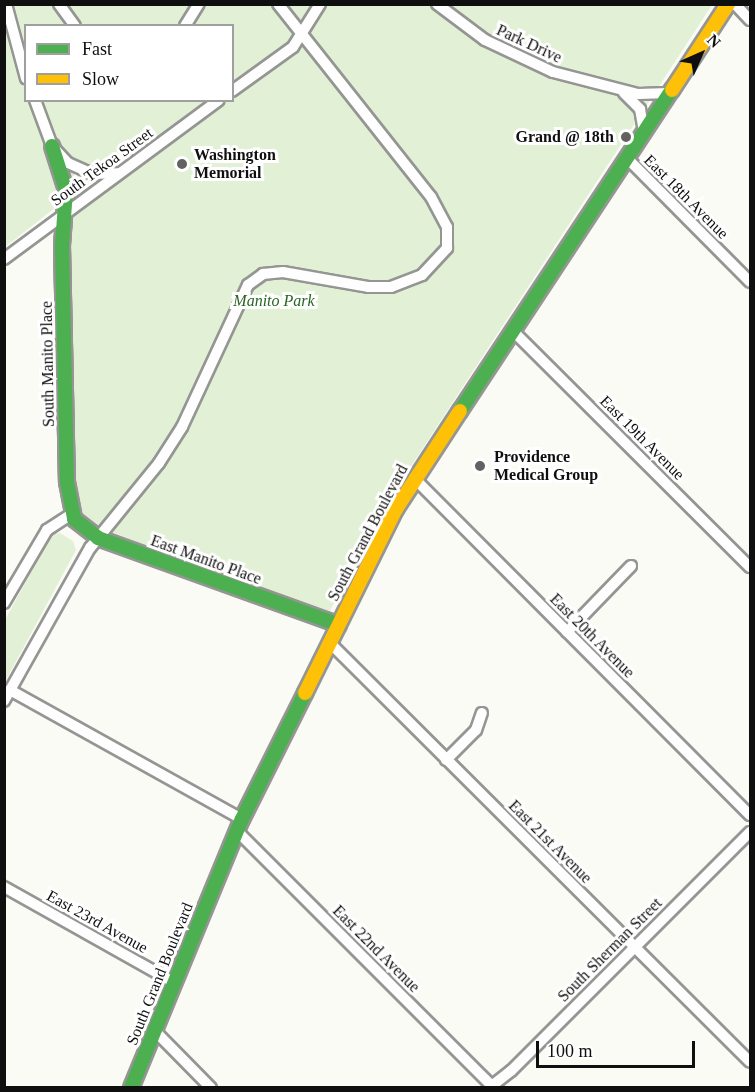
<!DOCTYPE html>
<style>
body{margin:0}
#map{position:relative;width:755px;height:1092px;overflow:hidden;background:#fbfbf5;font-family:"Times New Roman",serif}
div>[style]{position:absolute}
[style*='--x']{left:calc(var(--x)*1px);top:calc(var(--y)*1px);width:calc(var(--w)*1px);rotate:calc(var(--a)*1deg)}
.green>*{inset:0;background:#e2f1d6}
.roads{filter:drop-shadow(2px 0 #959593) drop-shadow(-2px 0 #959593) drop-shadow(0 2px #959593) drop-shadow(0 -2px #959593)}
.street>*{height:10px;margin:-5px;padding:0 5px;transform-origin:5px;border-radius:5px;background:#fefefe}
.fast>*{height:14px;margin:-7px;padding:0 7px;transform-origin:7px;border-radius:7px;background:#4caf50}
.slow>*{height:14px;margin:-7px;padding:0 7px;transform-origin:7px;border-radius:7px;background:#ffc107}
.dots>*{width:16px;height:16px;translate:-50% -50%;box-sizing:border-box;border:3px solid #fff;border-radius:50%}
span{translate:-50% -50%;white-space:nowrap;text-align:center;line-height:1.15;-webkit-text-stroke:6px #fff;paint-order:stroke}
.street-label{font-size:16px;color:#0f0f0f}
.poi-label{font-size:16px;color:#0f0f0f;font-weight:700}
.right{translate:-100% -50%;text-align:right}
.left{translate:0 -50%;text-align:left}
.park-label{font-size:16px;color:#286522;font-style:italic}
.frame{position:absolute;inset:0;border:6px solid #0f0f0f;pointer-events:none}
.legend{position:absolute;left:24px;top:24px;width:210px;height:78px;box-sizing:border-box;background:#fff;border:2px solid #9f9f9f;margin:0;padding:8px 10px;list-style:none;font-size:18px;color:#0f0f0f}
.legend li{display:flex;align-items:center;gap:12px;height:30px}
.legend b{width:30px;border:2px solid #9f9f9f}
.north{position:absolute;left:671px;top:24px;width:60px;height:60px;-webkit-text-stroke:4px #fff;paint-order:stroke;rotate:45deg;font-size:16px;font-weight:700;line-height:24px;text-align:center;color:#0f0f0f}
.north::after{content:'';display:block;margin:auto;width:21px;height:27px;background:#0f0f0f;clip-path:polygon(50% 0,100% 100%,50% 72%,0 100%)}
.scale{position:absolute;left:536px;top:1041px;width:159px;height:27px;box-sizing:border-box;border:3px solid #0f0f0f;border-top:0;padding-left:8px;font-size:18px;line-height:21px;white-space:nowrap;color:#0f0f0f;-webkit-text-stroke:4px #fff;paint-order:stroke}
</style>
<div id="map">
<div class="green">
<div style="clip-path:polygon(evenodd,5px 5px,712px 5px,391px 497px,330px 611px,90px 529px,75px 508px,60px 204px,5px 247px,5px 5px,26px 26px,232px 26px,232px 100px,26px 100px,26px 26px)"></div>
<div style="clip-path:polygon(60px 533px,73px 541px,76px 550px,5px 682px,5px 620px,52px 534px)"></div>
</div>
<div class="roads">
<div class="street">
<div style="--x:6;--y:4;--w:77;--a:74.9"></div>
<div style="--x:59;--y:4;--w:27;--a:54"></div>
<div style="--x:437;--y:4;--w:60;--a:36.9"></div>
<div style="--x:485;--y:40;--w:75;--a:25.2"></div>
<div style="--x:553;--y:72;--w:88;--a:14.5"></div>
<div style="--x:638;--y:94;--w:31;--a:-2"></div>
<div style="--x:735;--y:4;--w:22;--a:47"></div>
<div style="--x:185;--y:26;--w:26;--a:-58"></div>
<div style="--x:232;--y:91;--w:75;--a:-35.8"></div>
<div style="--x:293;--y:47;--w:51;--a:-57.9"></div>
<div style="--x:624;--y:93;--w:23;--a:45"></div>
<div style="--x:640;--y:109;--w:22;--a:80"></div>
<div style="--x:35;--y:100;--w:49;--a:69.7"></div>
<div style="--x:52;--y:146;--w:23;--a:47"></div>
<div style="--x:68;--y:163;--w:27;--a:24"></div>
<div style="--x:93;--y:174;--w:25;--a:-2"></div>
<div style="--x:626;--y:157;--w:176;--a:45.2"></div>
<div style="--x:4;--y:259;--w:267;--a:-36.5"></div>
<div style="--x:512;--y:330;--w:336;--a:44.9"></div>
<div style="--x:414;--y:478;--w:476;--a:45.1"></div>
<div style="--x:4;--y:603;--w:85;--a:-59.5"></div>
<div style="--x:47;--y:530;--w:30;--a:-33"></div>
<div style="--x:567;--y:632;--w:92;--a:-45.9"></div>
<div style="--x:330;--y:643;--w:593;--a:44.93"></div>
<div style="--x:10;--y:690;--w:265;--a:29.1"></div>
<div style="--x:4;--y:701;--w:176;--a:-60.7"></div>
<div style="--x:90;--y:548;--w:109;--a:-50.9"></div>
<div style="--x:159;--y:463;--w:43;--a:-57.4"></div>
<div style="--x:182;--y:427;--w:157;--a:-65.1"></div>
<div style="--x:248;--y:285;--w:19;--a:-36"></div>
<div style="--x:263;--y:274;--w:20;--a:-6"></div>
<div style="--x:283;--y:272;--w:86;--a:10"></div>
<div style="--x:368;--y:287;--w:23;--a:0"></div>
<div style="--x:391;--y:287;--w:33;--a:-21"></div>
<div style="--x:422;--y:275;--w:37;--a:-47"></div>
<div style="--x:447;--y:248;--w:21;--a:-90"></div>
<div style="--x:447;--y:227;--w:34;--a:-118"></div>
<div style="--x:431;--y:197;--w:246;--a:-128.4"></div>
<div style="--x:446;--y:760;--w:42;--a:-45"></div>
<div style="--x:476;--y:730;--w:18;--a:-71"></div>
<div style="--x:237;--y:831;--w:363;--a:45"></div>
<div style="--x:4;--y:887;--w:196;--a:29.3"></div>
<div style="--x:155;--y:1031;--w:80;--a:45.5"></div>
<div style="--x:489;--y:1088;--w:28;--a:-38"></div>
<div style="--x:511;--y:1071;--w:338;--a:-45"></div>
</div>
<div class="fast">
<div style="--x:52;--y:146;--w:46;--a:72.3"></div>
<div style="--x:66;--y:190;--w:56;--a:94.1"></div>
<div style="--x:62;--y:246;--w:236;--a:88.8"></div>
<div style="--x:67;--y:482;--w:38;--a:79"></div>
<div style="--x:74;--y:519;--w:31;--a:38"></div>
<div style="--x:98;--y:538;--w:256;--a:19.8"></div>
<div style="--x:460;--y:411;--w:385;--a:-56.6"></div>
<div style="--x:131;--y:1088;--w:291;--a:-67.6"></div>
<div style="--x:242;--y:819;--w:141;--a:-63.4"></div>
</div>
<div class="slow">
<div style="--x:672;--y:90;--w:103;--a:-56.9"></div>
<div style="--x:305;--y:693;--w:205;--a:-63.7"></div>
<div style="--x:396;--y:509;--w:117;--a:-56.9"></div>
</div>
</div>
<div class="dots">
<div style="left:626px;top:137px;background:#626260"></div>
<div style="left:182px;top:164px;background:#626260"></div>
<div style="left:480px;top:466px;background:#626260"></div>
</div>
<div class="street-label">
<span style="left:529px;top:44px;rotate:25deg">Park Drive</span>
<span style="left:102px;top:167px;rotate:-36deg">South Tekoa Street</span>
<span style="left:686px;top:197px;rotate:45deg">East 18th Avenue</span>
<span style="left:48px;top:364px;rotate:-91deg">South Manito Place</span>
<span style="left:642px;top:438px;rotate:45deg">East 19th Avenue</span>
<span style="left:368px;top:533px;rotate:-62deg">South Grand Boulevard</span>
<span style="left:206px;top:560px;rotate:20deg">East Manito Place</span>
<span style="left:592px;top:636px;rotate:45deg">East 20th Avenue</span>
<span style="left:550px;top:842px;rotate:45deg">East 21st Avenue</span>
<span style="left:97px;top:922px;rotate:29deg">East 23rd Avenue</span>
<span style="left:376px;top:949px;rotate:45deg">East 22nd Avenue</span>
<span style="left:610px;top:950px;rotate:-45deg">South Sherman Street</span>
<span style="left:160px;top:974px;rotate:-68deg">South Grand Boulevard</span>
</div>
<div class="poi-label">
<span class="right" style="left:614px;top:137px">Grand @ 18th</span>
<span class="left" style="left:194px;top:164px">Washington<br>Memorial</span>
<span class="left" style="left:494px;top:466px">Providence<br>Medical Group</span>
</div>
<div class="park-label">
<span style="left:274px;top:301px">Manito Park</span>
</div>
<div class="frame"></div>
<ul class="legend">
<li><b style="height:8px;background:#4caf50"></b>Fast</li>
<li><b style="height:8px;background:#ffc107"></b>Slow</li>
</ul>
<div class="north">N</div>
<div class="scale">100 m</div>
</div>
